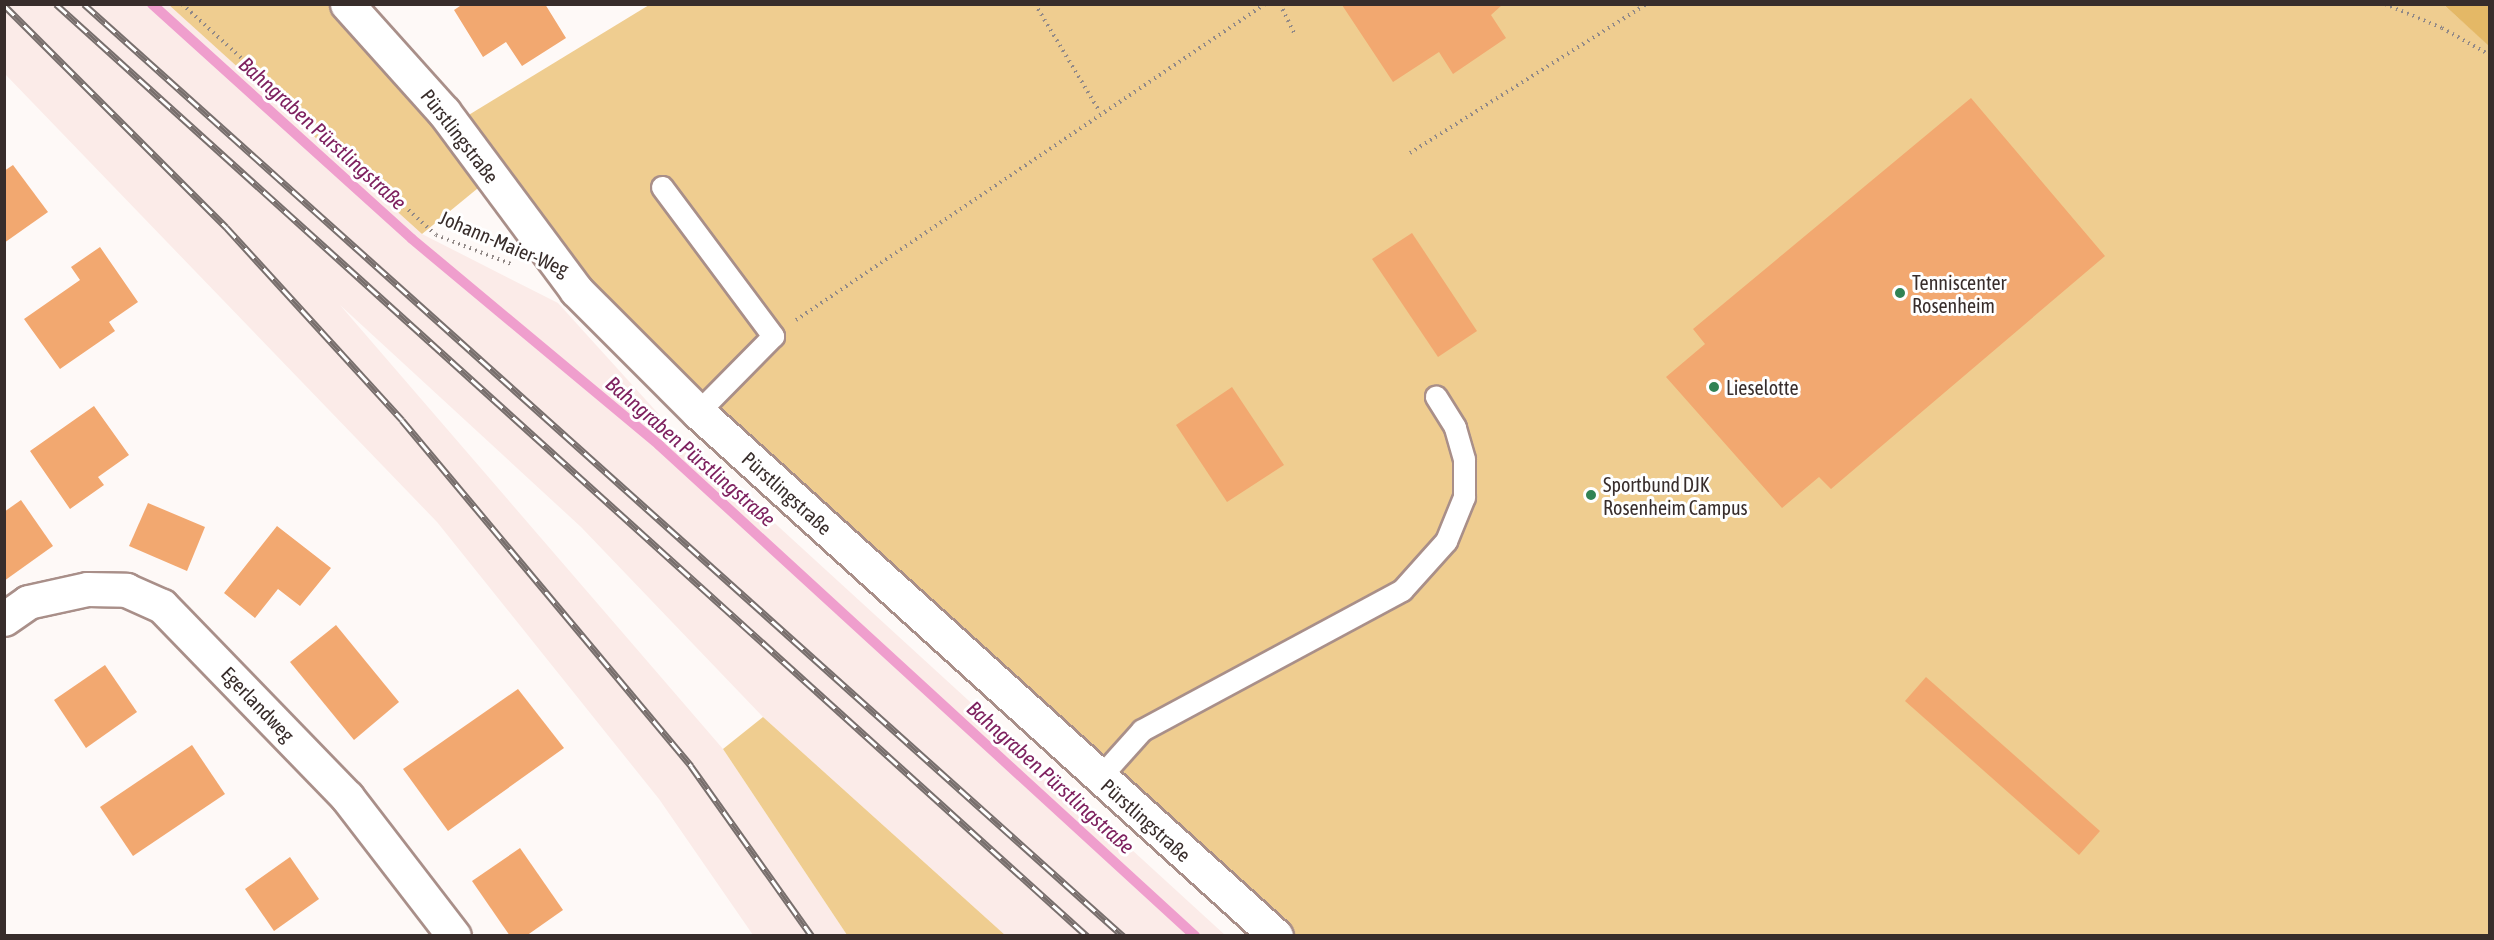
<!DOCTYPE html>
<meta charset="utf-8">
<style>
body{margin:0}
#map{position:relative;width:2494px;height:940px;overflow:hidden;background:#fef9f7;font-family:"Asap Condensed",sans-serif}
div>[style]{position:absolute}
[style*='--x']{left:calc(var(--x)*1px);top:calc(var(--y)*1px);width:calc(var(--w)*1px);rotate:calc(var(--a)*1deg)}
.built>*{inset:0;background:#fbebe8}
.green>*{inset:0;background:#efcd90}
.forest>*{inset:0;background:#e4b866}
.stream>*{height:10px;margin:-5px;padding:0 5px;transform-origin:5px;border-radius:5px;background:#ef9ecd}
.building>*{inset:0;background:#f2a870}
.path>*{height:4px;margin-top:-2px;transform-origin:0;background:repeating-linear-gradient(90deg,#918987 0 1.5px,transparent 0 6px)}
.roads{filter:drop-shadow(2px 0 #a98f89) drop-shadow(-2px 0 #a98f89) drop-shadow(0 2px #a98f89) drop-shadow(0 -2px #a98f89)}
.service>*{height:21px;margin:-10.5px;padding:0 10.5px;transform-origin:10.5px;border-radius:10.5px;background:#fff}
.minor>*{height:33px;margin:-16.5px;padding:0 16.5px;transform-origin:16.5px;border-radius:16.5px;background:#fff}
.rail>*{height:7px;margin-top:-3.5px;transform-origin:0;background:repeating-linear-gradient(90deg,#fff 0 14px,#786f6d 0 28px);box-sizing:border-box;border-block:2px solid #786f6d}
.dots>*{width:16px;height:16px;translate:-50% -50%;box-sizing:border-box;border:3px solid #fff;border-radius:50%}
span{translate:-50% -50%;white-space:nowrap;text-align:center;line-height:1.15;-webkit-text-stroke:6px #fff;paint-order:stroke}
.street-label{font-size:20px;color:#382d2b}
.poi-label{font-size:20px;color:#382d2b}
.left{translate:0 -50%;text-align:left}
.water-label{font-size:21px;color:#7e215f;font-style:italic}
.frame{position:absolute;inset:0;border:6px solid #382d2b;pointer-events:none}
</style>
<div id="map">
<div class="built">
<div style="clip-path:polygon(5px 5px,169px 5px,422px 234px,558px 303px,674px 431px,1225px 935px,1005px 935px,763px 717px,581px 527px,340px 305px,723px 749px,847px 935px,753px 935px,659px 799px,437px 522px,5px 74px)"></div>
</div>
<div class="green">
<div style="clip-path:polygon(169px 5px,328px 5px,483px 184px,422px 234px)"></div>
<div style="clip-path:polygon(649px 5px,2444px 5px,2490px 46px,2489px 935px,1276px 935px,576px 290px,467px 116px)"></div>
<div style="clip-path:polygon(763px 717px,1005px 935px,847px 935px,723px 749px)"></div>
</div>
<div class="forest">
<div style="clip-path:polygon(2444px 5px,2489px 5px,2489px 46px)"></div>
</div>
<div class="stream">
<div style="--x:152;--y:4;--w:350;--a:42.1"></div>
<div style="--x:412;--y:239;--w:322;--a:39.8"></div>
<div style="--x:659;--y:445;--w:727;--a:42.49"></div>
</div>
<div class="building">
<div style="clip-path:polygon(463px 4px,545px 4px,566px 38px,522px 66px,506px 42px,483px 57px,454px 10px)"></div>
<div style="clip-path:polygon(1342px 5px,1502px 5px,1491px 15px,1506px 38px,1453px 74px,1439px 52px,1393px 82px)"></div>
<div style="clip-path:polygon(1971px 98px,2105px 256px,1831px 489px,1819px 477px,1782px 508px,1666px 377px,1705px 344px,1693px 329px)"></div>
<div style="clip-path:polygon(13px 165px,48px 212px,4px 243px,4px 171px)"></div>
<div style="clip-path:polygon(1412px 233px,1477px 331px,1438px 357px,1372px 259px)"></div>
<div style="clip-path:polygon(100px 247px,138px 302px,109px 322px,115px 331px,60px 369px,24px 319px,80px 280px,71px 267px)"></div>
<div style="clip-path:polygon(1232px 387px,1284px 465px,1227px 502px,1176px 425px)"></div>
<div style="clip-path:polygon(94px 406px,129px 455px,98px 477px,104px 485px,70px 509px,30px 451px)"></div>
<div style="clip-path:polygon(21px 500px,53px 546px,4px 581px,4px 512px)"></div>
<div style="clip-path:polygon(148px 503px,205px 527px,187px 571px,129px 546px)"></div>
<div style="clip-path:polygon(277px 526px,331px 568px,300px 606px,278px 589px,255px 618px,224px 593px)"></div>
<div style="clip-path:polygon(336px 625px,399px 702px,354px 740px,290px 662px)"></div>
<div style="clip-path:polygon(105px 665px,137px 712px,86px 748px,54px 700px)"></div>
<div style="clip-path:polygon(1926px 677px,2100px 831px,2079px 855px,1905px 701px)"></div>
<div style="clip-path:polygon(518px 689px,564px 748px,448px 831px,403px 769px)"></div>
<div style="clip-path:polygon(192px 745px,225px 794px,133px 856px,100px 807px)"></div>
<div style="clip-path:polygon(520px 848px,563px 910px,526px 936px,510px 936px,472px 881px)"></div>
<div style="clip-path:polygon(290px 857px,319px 899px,274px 931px,245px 889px)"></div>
</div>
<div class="path">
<div style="--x:182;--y:4;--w:343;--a:42.3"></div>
<div style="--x:436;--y:235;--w:80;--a:21.1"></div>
<div style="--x:1035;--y:4;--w:126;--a:59"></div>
<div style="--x:1280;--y:4;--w:34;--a:64"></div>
<div style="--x:2385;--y:4;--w:62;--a:22.8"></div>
<div style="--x:2442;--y:28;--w:55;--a:29.4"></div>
<div style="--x:1410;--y:153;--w:280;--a:-32.2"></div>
<div style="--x:796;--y:320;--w:566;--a:-33.97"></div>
</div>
<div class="roads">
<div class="service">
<div style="--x:662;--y:187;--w:186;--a:53.3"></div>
<div style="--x:773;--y:336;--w:107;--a:134.6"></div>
<div style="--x:1099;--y:778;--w:64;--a:-48.1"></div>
<div style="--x:1142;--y:730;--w:295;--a:-28.3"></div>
<div style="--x:1402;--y:590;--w:66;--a:-48.1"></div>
<div style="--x:1446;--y:541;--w:48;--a:-67.8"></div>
<div style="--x:1464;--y:497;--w:38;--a:-90"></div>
<div style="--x:1464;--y:459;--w:33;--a:-106"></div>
<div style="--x:1455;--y:427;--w:36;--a:-122"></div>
</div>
<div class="minor">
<div style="--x:347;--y:4;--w:145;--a:48.1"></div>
<div style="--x:444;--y:112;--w:222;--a:53.4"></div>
<div style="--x:576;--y:290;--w:173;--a:45"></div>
<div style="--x:698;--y:412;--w:780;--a:42.19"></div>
<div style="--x:4;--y:619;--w:29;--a:-35"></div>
<div style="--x:28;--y:602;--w:60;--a:-12.4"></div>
<div style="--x:87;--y:589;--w:39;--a:1"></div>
<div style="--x:126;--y:590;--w:39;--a:24"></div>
<div style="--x:162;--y:606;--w:266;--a:45.9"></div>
<div style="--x:347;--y:797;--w:175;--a:52.4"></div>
</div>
</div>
<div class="rail">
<div style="--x:56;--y:4;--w:1390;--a:42.11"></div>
<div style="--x:84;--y:4;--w:1396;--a:41.89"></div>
<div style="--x:4;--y:5;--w:314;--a:45"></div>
<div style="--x:226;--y:227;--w:261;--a:47.6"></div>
<div style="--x:402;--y:420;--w:451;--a:50.1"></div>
<div style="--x:691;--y:766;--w:209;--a:54.6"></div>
</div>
<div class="dots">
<div style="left:1900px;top:293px;background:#318354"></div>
<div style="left:1714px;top:387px;background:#318354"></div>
<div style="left:1591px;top:495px;background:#318354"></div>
</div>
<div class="street-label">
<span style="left:460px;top:136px;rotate:52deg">Pürstlingstraße</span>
<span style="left:504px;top:243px;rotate:23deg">Johann-Maier-Weg</span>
<span style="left:787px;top:493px;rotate:42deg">Pürstlingstraße</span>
<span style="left:258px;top:704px;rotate:46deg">Egerlandweg</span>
<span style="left:1146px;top:820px;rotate:42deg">Pürstlingstraße</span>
</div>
<div class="poi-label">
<span class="left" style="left:1912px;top:294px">Tenniscenter<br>Rosenheim</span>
<span class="left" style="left:1726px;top:387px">Lieselotte</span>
<span class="left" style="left:1603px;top:496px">Sportbund DJK<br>Rosenheim Campus</span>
</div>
<div class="water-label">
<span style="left:323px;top:133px;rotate:42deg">Bahngraben Pürstlingstraße</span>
<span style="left:691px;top:451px;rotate:41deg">Bahngraben Pürstlingstraße</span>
<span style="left:1051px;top:777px;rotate:42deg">Bahngraben Pürstlingstraße</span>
</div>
<div class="frame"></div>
</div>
